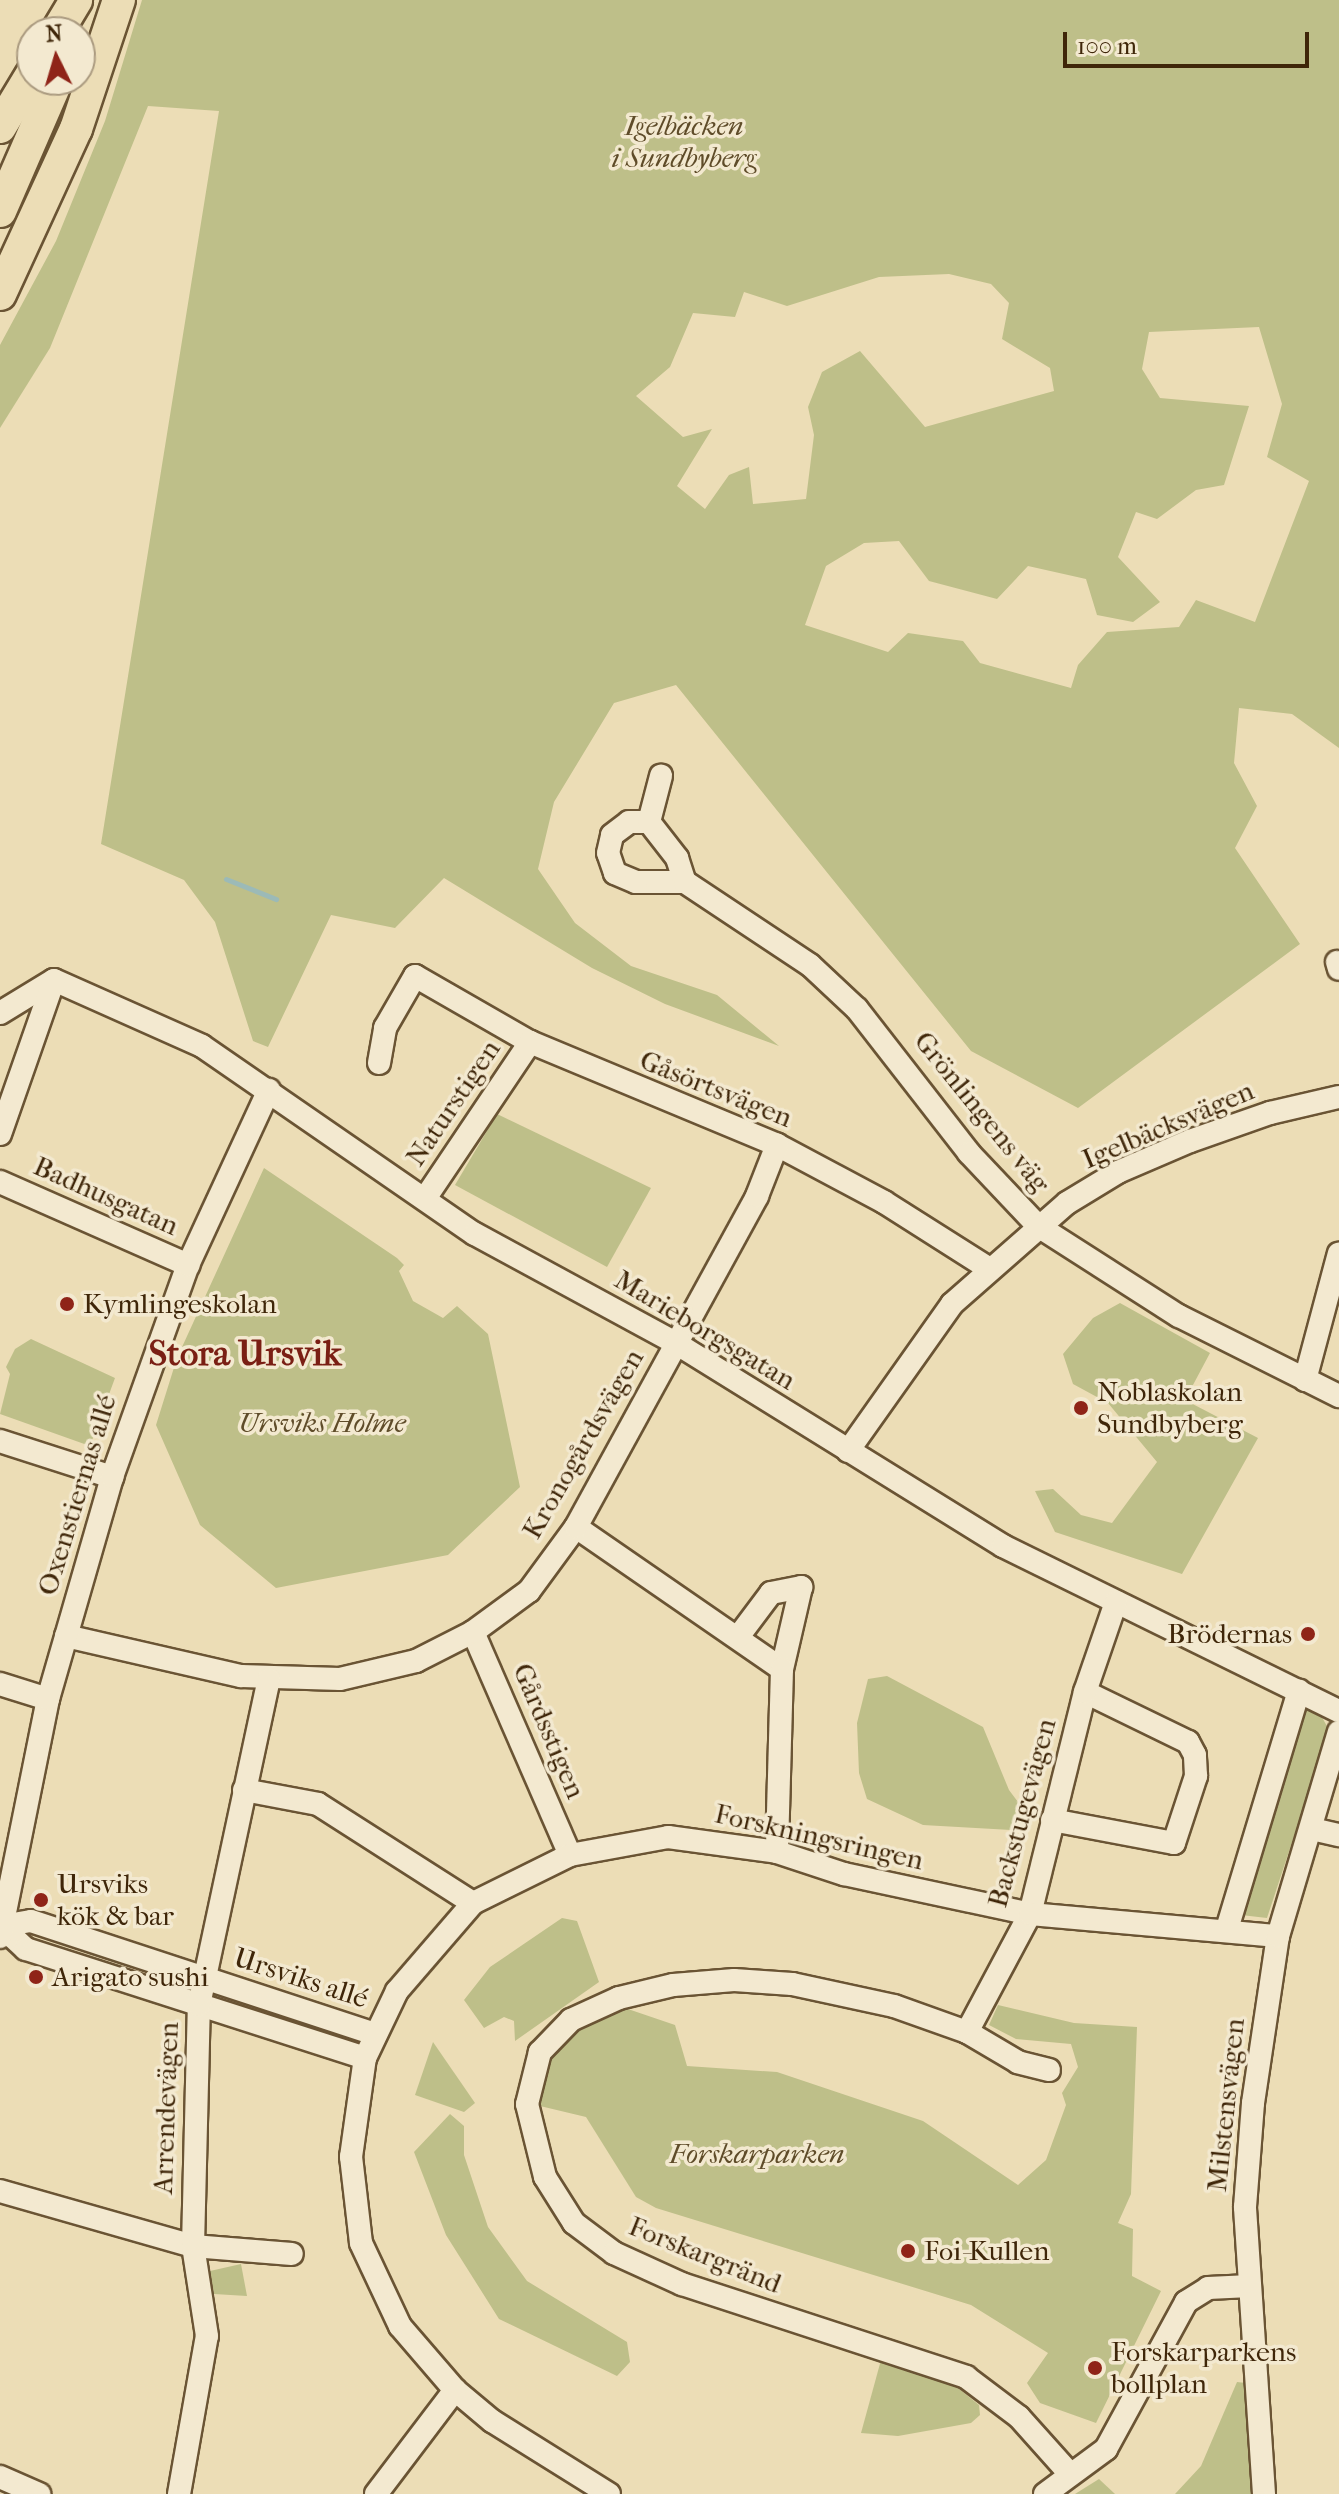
<!DOCTYPE html>
<meta charset="utf-8">
<style>
body{margin:0}
#map{position:relative;width:1339px;height:2494px;overflow:hidden;background:#ecddb6;font-family:"IM FELL French Canon",serif}
div>[style]{position:absolute}
[style*='--x']{left:calc(var(--x)*1px);top:calc(var(--y)*1px);width:calc(var(--w)*1px);rotate:calc(var(--a)*1deg)}
.green>*{inset:0;background:#bebf89}
.stream>*{height:5px;margin:-2.5px;padding:0 2.5px;transform-origin:2.5px;border-radius:2.5px;background:#9cbab7}
.roads{filter:drop-shadow(2px 0 #6a5434) drop-shadow(-2px 0 #6a5434) drop-shadow(0 2px #6a5434) drop-shadow(0 -2px #6a5434)}
.minor>*{height:22px;margin:-11px;padding:0 11px;transform-origin:11px;border-radius:11px;background:#f3e9d0}
.highway>*{height:32px;margin:-16px;padding:0 16px;transform-origin:16px;border-radius:16px;background:#ecddb6}
.dots>*{width:22px;height:22px;translate:-50% -50%;box-sizing:border-box;border:4px solid #f3e9d0;border-radius:50%}
span{translate:-50% -50%;white-space:nowrap;text-align:center;line-height:1.15;-webkit-text-stroke:7px #f3e9d0;paint-order:stroke}
.park-label{font-size:28px;color:#5f4c29;font-style:italic}
.street-label{font-size:28px;color:#3f2609}
.poi-label{font-size:28px;color:#3f2609}
.left{translate:0 -50%;text-align:left}
.right{translate:-100% -50%;text-align:right}
.district-label{font-size:36px;color:#7a1f14;font-weight:700}
.north{position:absolute;left:16px;top:16px;width:80px;height:80px;box-sizing:border-box;background:#f3e9d0;border:2px solid #ab9b80;border-radius:50%;rotate:355deg;font-size:22px;font-weight:700;line-height:32px;text-align:center;color:#3f2609}
.north::after{content:'';display:block;margin:auto;width:28px;height:36px;background:#8f2418;clip-path:polygon(50% 0,100% 100%,50% 72%,0 100%)}
.scale{position:absolute;left:1063px;top:32px;width:246px;height:36px;box-sizing:border-box;border:4px solid #3f2609;border-top:0;padding-left:10px;font-size:24px;line-height:28px;white-space:nowrap;color:#3f2609;-webkit-text-stroke:6px #f3e9d0;paint-order:stroke}
</style>
<div id="map">
<div class="green">
<div style="clip-path:polygon(evenodd,142px 0,1339px 0,1339px 748px,1292px 714px,1239px 708px,1234px 763px,1257px 806px,1235px 848px,1300px 944px,1078px 1108px,971px 1051px,676px 685px,614px 703px,554px 802px,538px 869px,575px 923px,631px 966px,717px 995px,779px 1046px,665px 1004px,592px 968px,444px 878px,395px 928px,331px 915px,268px 1047px,253px 1041px,215px 922px,184px 880px,101px 844px,219px 111px,148px 106px,50px 348px,0 428px,0 345px,56px 241px,105px 121px,142px 0,949px 274px,991px 284px,1009px 303px,1002px 339px,1050px 368px,1054px 391px,925px 427px,860px 351px,822px 372px,808px 407px,814px 435px,806px 499px,753px 504px,749px 467px,729px 475px,705px 509px,677px 486px,712px 429px,683px 437px,636px 396px,670px 367px,693px 313px,735px 317px,744px 292px,787px 306px,879px 277px,949px 274px,142px 0,1259px 327px,1282px 404px,1267px 457px,1309px 481px,1255px 622px,1196px 600px,1179px 627px,1107px 632px,1078px 665px,1071px 688px,980px 663px,963px 641px,908px 633px,888px 652px,805px 625px,826px 566px,864px 543px,899px 541px,929px 581px,997px 599px,1028px 566px,1086px 579px,1097px 615px,1133px 622px,1160px 602px,1118px 557px,1136px 512px,1157px 519px,1196px 490px,1224px 485px,1249px 406px,1160px 398px,1142px 369px,1149px 332px,1259px 327px)"></div>
<div style="clip-path:polygon(497px 1114px,651px 1188px,607px 1267px,455px 1185px)"></div>
<div style="clip-path:polygon(264px 1168px,397px 1258px,404px 1265px,399px 1271px,413px 1301px,443px 1318px,457px 1306px,488px 1334px,520px 1487px,448px 1555px,276px 1588px,200px 1525px,156px 1425px,177px 1358px)"></div>
<div style="clip-path:polygon(1120px 1303px,1210px 1353px,1185px 1400px,1258px 1438px,1182px 1574px,1055px 1532px,1035px 1491px,1053px 1489px,1081px 1515px,1112px 1523px,1157px 1462px,1108px 1403px,1073px 1384px,1063px 1354px,1093px 1318px)"></div>
<div style="clip-path:polygon(31px 1339px,115px 1378px,90px 1446px,0 1414px,10px 1374px,6px 1367px,15px 1349px)"></div>
<div style="clip-path:polygon(887px 1676px,983px 1727px,1009px 1790px,1030px 1818px,1011px 1830px,923px 1825px,867px 1799px,859px 1773px,857px 1723px,868px 1679px)"></div>
<div style="clip-path:polygon(1303px 1703px,1317px 1708px,1329px 1730px,1267px 1918px,1241px 1915px)"></div>
<div style="clip-path:polygon(562px 1918px,577px 1921px,599px 1982px,515px 2041px,514px 2021px,504px 2017px,484px 2028px,464px 2000px,490px 1967px)"></div>
<div style="clip-path:polygon(998px 2005px,1074px 2023px,1137px 2027px,1131px 2194px,1118px 2223px,1133px 2229px,1132px 2276px,1161px 2291px,1096px 2423px,1040px 2403px,1027px 2383px,1048px 2353px,971px 2305px,656px 2208px,636px 2197px,586px 2117px,540px 2106px,545px 2064px,557px 2050px,584px 2022px,625px 2008px,675px 2025px,687px 2066px,777px 2072px,923px 2121px,1018px 2185px,1046px 2160px,1066px 2105px,1062px 2093px,1078px 2067px,1071px 2044px,1016px 2039px,989px 2025px)"></div>
<div style="clip-path:polygon(433px 2042px,475px 2103px,464px 2112px,415px 2095px)"></div>
<div style="clip-path:polygon(450px 2114px,464px 2126px,464px 2155px,488px 2227px,527px 2281px,627px 2342px,630px 2362px,617px 2376px,499px 2319px,446px 2235px,414px 2152px)"></div>
<div style="clip-path:polygon(241px 2264px,247px 2296px,214px 2294px,210px 2271px)"></div>
<div style="clip-path:polygon(881px 2360px,953px 2384px,979px 2405px,980px 2415px,971px 2423px,898px 2436px,861px 2433px)"></div>
<div style="clip-path:polygon(1237px 2382px,1246px 2383px,1253px 2494px,1175px 2494px,1201px 2466px)"></div>
<div style="clip-path:polygon(1099px 2479px,1115px 2494px,1075px 2494px)"></div>
</div>
<div class="stream">
<div style="--x:226;--y:879;--w:54;--a:21.8"></div>
</div>
<div class="roads">
<div class="minor">
<div style="--x:649;--y:822;--w:48;--a:-75.4"></div>
<div style="--x:685;--y:882;--w:49;--a:180"></div>
<div style="--x:636;--y:882;--w:23;--a:-157"></div>
<div style="--x:615;--y:873;--w:21;--a:-109"></div>
<div style="--x:608;--y:853;--w:18;--a:-77"></div>
<div style="--x:612;--y:835;--w:21;--a:-37"></div>
<div style="--x:629;--y:822;--w:20;--a:0"></div>
<div style="--x:649;--y:822;--w:46;--a:52.1"></div>
<div style="--x:677;--y:858;--w:25;--a:72"></div>
<div style="--x:685;--y:882;--w:150;--a:33.6"></div>
<div style="--x:810;--y:965;--w:64;--a:43.1"></div>
<div style="--x:857;--y:1009;--w:182;--a:52.1"></div>
<div style="--x:969;--y:1153;--w:100;--a:46.6"></div>
<div style="--x:1038;--y:1226;--w:167;--a:32.6"></div>
<div style="--x:1179;--y:1316;--w:179;--a:26.6"></div>
<div style="--x:1337;--y:962;--w:7;--a:74"></div>
<div style="--x:54;--y:980;--w:162;--a:24"></div>
<div style="--x:202;--y:1046;--w:331;--a:34.6"></div>
<div style="--x:475;--y:1234;--w:226;--a:28.5"></div>
<div style="--x:674;--y:1342;--w:387;--a:31.8"></div>
<div style="--x:1003;--y:1546;--w:374;--a:26.2"></div>
<div style="--x:0;--y:1013;--w:63;--a:-31.4"></div>
<div style="--x:379;--y:1063;--w:36;--a:-80"></div>
<div style="--x:385;--y:1028;--w:60;--a:-60"></div>
<div style="--x:415;--y:976;--w:133;--a:29.9"></div>
<div style="--x:530;--y:1042;--w:268;--a:22.6"></div>
<div style="--x:777;--y:1145;--w:121;--a:28"></div>
<div style="--x:884;--y:1202;--w:123;--a:32.4"></div>
<div style="--x:0;--y:1134;--w:163;--a:-70.7"></div>
<div style="--x:0;--y:1182;--w:206;--a:23.8"></div>
<div style="--x:426;--y:1197;--w:187;--a:-56.1"></div>
<div style="--x:1305;--y:1380;--w:131;--a:-75"></div>
<div style="--x:0;--y:1441;--w:118;--a:17.8"></div>
<div style="--x:848;--y:1451;--w:180;--a:-54.7"></div>
<div style="--x:952;--y:1304;--w:153;--a:-41.3"></div>
<div style="--x:1067;--y:1203;--w:60;--a:-31.3"></div>
<div style="--x:1118;--y:1172;--w:78;--a:-23.3"></div>
<div style="--x:1190;--y:1141;--w:85;--a:-19.3"></div>
<div style="--x:1270;--y:1113;--w:71;--a:-13.1"></div>
<div style="--x:576;--y:1527;--w:250;--a:34.6"></div>
<div style="--x:473;--y:1632;--w:243;--a:66.5"></div>
<div style="--x:66;--y:1636;--w:180;--a:12.9"></div>
<div style="--x:241;--y:1676;--w:99;--a:1.7"></div>
<div style="--x:340;--y:1679;--w:78;--a:-13.3"></div>
<div style="--x:416;--y:1661;--w:64;--a:-27"></div>
<div style="--x:473;--y:1632;--w:69;--a:-36.2"></div>
<div style="--x:529;--y:1591;--w:79;--a:-53.7"></div>
<div style="--x:576;--y:1527;--w:377;--a:-61.3"></div>
<div style="--x:757;--y:1196;--w:55;--a:-68.6"></div>
<div style="--x:738;--y:1637;--w:55;--a:-53.1"></div>
<div style="--x:771;--y:1593;--w:31;--a:-11"></div>
<div style="--x:801;--y:1587;--w:84;--a:103"></div>
<div style="--x:782;--y:1669;--w:183;--a:91.6"></div>
<div style="--x:0;--y:1684;--w:50;--a:17.4"></div>
<div style="--x:244;--y:1790;--w:75;--a:10.7"></div>
<div style="--x:318;--y:1804;--w:184;--a:32.6"></div>
<div style="--x:1052;--y:1820;--w:124;--a:10.7"></div>
<div style="--x:1174;--y:1843;--w:71;--a:-71.8"></div>
<div style="--x:1196;--y:1776;--w:21;--a:-93"></div>
<div style="--x:1195;--y:1755;--w:15;--a:-118"></div>
<div style="--x:1188;--y:1742;--w:114;--a:-154.1"></div>
<div style="--x:1312;--y:1829;--w:28;--a:13"></div>
<div style="--x:0;--y:1925;--w:35;--a:43"></div>
<div style="--x:26;--y:1949;--w:356;--a:17.8"></div>
<div style="--x:2;--y:1926;--w:29;--a:-10"></div>
<div style="--x:31;--y:1921;--w:362;--a:18.2"></div>
<div style="--x:1227;--y:1929;--w:249;--a:-73.2"></div>
<div style="--x:0;--y:1937;--w:243;--a:-78.6"></div>
<div style="--x:48;--y:1699;--w:231;--a:-73.9"></div>
<div style="--x:112;--y:1477;--w:225;--a:-70.3"></div>
<div style="--x:188;--y:1265;--w:193;--a:-65.2"></div>
<div style="--x:967;--y:2032;--w:134;--a:-61.9"></div>
<div style="--x:1030;--y:1914;--w:229;--a:-76.1"></div>
<div style="--x:1085;--y:1692;--w:95;--a:-71"></div>
<div style="--x:1049;--y:2070;--w:32;--a:-166"></div>
<div style="--x:1018;--y:2062;--w:59;--a:-149.5"></div>
<div style="--x:967;--y:2032;--w:77;--a:-160.4"></div>
<div style="--x:894;--y:2006;--w:104;--a:-167.8"></div>
<div style="--x:792;--y:1984;--w:58;--a:-176.1"></div>
<div style="--x:734;--y:1980;--w:61;--a:175.3"></div>
<div style="--x:673;--y:1985;--w:56;--a:166.5"></div>
<div style="--x:619;--y:1998;--w:53;--a:155.4"></div>
<div style="--x:571;--y:2020;--w:45;--a:134.1"></div>
<div style="--x:540;--y:2052;--w:54;--a:104"></div>
<div style="--x:527;--y:2104;--w:75;--a:76.1"></div>
<div style="--x:545;--y:2177;--w:54;--a:57.8"></div>
<div style="--x:574;--y:2223;--w:50;--a:36.9"></div>
<div style="--x:614;--y:2253;--w:75;--a:24.5"></div>
<div style="--x:682;--y:2284;--w:299;--a:18.1"></div>
<div style="--x:966;--y:2377;--w:66;--a:37"></div>
<div style="--x:1019;--y:2417;--w:76;--a:48.2"></div>
<div style="--x:0;--y:2191;--w:201;--a:15.9"></div>
<div style="--x:193;--y:2246;--w:99;--a:4.6"></div>
<div style="--x:0;--y:2477;--w:43;--a:23.6"></div>
<div style="--x:179;--y:2494;--w:160;--a:-80"></div>
<div style="--x:207;--y:2336;--w:91;--a:-98.8"></div>
<div style="--x:193;--y:2246;--w:241;--a:-88.6"></div>
<div style="--x:199;--y:2005;--w:333;--a:-77.9"></div>
<div style="--x:376;--y:2494;--w:131;--a:-52.8"></div>
<div style="--x:609;--y:2494;--w:138;--a:-148"></div>
<div style="--x:492;--y:2421;--w:48;--a:-140"></div>
<div style="--x:455;--y:2390;--w:84;--a:-130.7"></div>
<div style="--x:400;--y:2326;--w:92;--a:-115.2"></div>
<div style="--x:361;--y:2243;--w:87;--a:-96.6"></div>
<div style="--x:351;--y:2157;--w:100;--a:-82"></div>
<div style="--x:365;--y:2058;--w:74;--a:-64.5"></div>
<div style="--x:397;--y:1991;--w:116;--a:-49.2"></div>
<div style="--x:473;--y:1903;--w:108;--a:-26.3"></div>
<div style="--x:570;--y:1855;--w:100;--a:-10.4"></div>
<div style="--x:668;--y:1837;--w:110;--a:7.8"></div>
<div style="--x:777;--y:1852;--w:71;--a:18.2"></div>
<div style="--x:844;--y:1874;--w:190;--a:12.1"></div>
<div style="--x:1030;--y:1914;--w:249;--a:5.1"></div>
<div style="--x:1045;--y:2494;--w:76;--a:-36.4"></div>
<div style="--x:1106;--y:2449;--w:167;--a:-61.4"></div>
<div style="--x:1186;--y:2302;--w:26;--a:-32"></div>
<div style="--x:1208;--y:2288;--w:42;--a:-2.7"></div>
<div style="--x:1264;--y:2494;--w:288;--a:-93.8"></div>
<div style="--x:1245;--y:2207;--w:104;--a:-85.6"></div>
<div style="--x:1253;--y:2103;--w:169;--a:-81.5"></div>
<div style="--x:1278;--y:1936;--w:213;--a:-73.4"></div>
</div>
<div class="highway">
<div style="--x:57;--y:32;--w:37;--a:-59"></div>
<div style="--x:0;--y:127;--w:62;--a:-58.9"></div>
<div style="--x:0;--y:211;--w:143;--a:-66.5"></div>
<div style="--x:0;--y:294;--w:182;--a:-65.3"></div>
<div style="--x:76;--y:129;--w:136;--a:-71.6"></div>
</div>
</div>
<div class="dots">
<div style="left:67px;top:1304px;background:#8f2418"></div>
<div style="left:1081px;top:1408px;background:#8f2418"></div>
<div style="left:1308px;top:1634px;background:#8f2418"></div>
<div style="left:41px;top:1900px;background:#8f2418"></div>
<div style="left:36px;top:1977px;background:#8f2418"></div>
<div style="left:908px;top:2251px;background:#8f2418"></div>
<div style="left:1095px;top:2368px;background:#8f2418"></div>
</div>
<div class="park-label">
<span style="left:684px;top:142px">Igelbäcken<br>i Sundbyberg</span>
<span style="left:322px;top:1423px">Ursviks Holme</span>
<span style="left:757px;top:2154px">Forskarparken</span>
</div>
<div class="street-label">
<span style="left:716px;top:1089px;rotate:22deg">Gåsörtsvägen</span>
<span style="left:453px;top:1103px;rotate:-56deg">Naturstigen</span>
<span style="left:982px;top:1112px;rotate:51deg">Grönlingens väg</span>
<span style="left:1168px;top:1125px;rotate:-23deg">Igelbäcksvägen</span>
<span style="left:106px;top:1196px;rotate:24deg">Badhusgatan</span>
<span style="left:705px;top:1330px;rotate:31deg">Marieborgsgatan</span>
<span style="left:583px;top:1444px;rotate:-60deg">Kronogårdsvägen</span>
<span style="left:77px;top:1495px;rotate:-73deg">Oxenstiernas allé</span>
<span style="left:549px;top:1731px;rotate:67deg">Gårdsstigen</span>
<span style="left:1022px;top:1813px;rotate:-75deg">Backstugevägen</span>
<span style="left:819px;top:1837px;rotate:13deg">Forskningsringen</span>
<span style="left:301px;top:1978px;rotate:18deg">Ursviks allé</span>
<span style="left:1226px;top:2105px;rotate:-84deg">Milstensvägen</span>
<span style="left:166px;top:2108px;rotate:-88deg">Arrendevägen</span>
<span style="left:705px;top:2255px;rotate:22deg">Forskargränd</span>
</div>
<div class="poi-label">
<span class="left" style="left:83px;top:1304px">Kymlingeskolan</span>
<span class="left" style="left:1097px;top:1408px">Noblaskolan<br>Sundbyberg</span>
<span class="right" style="left:1292px;top:1634px">Brödernas</span>
<span class="left" style="left:57px;top:1900px">Ursviks<br>kök &amp; bar</span>
<span class="left" style="left:52px;top:1977px">Arigato sushi</span>
<span class="left" style="left:924px;top:2251px">Foi-Kullen</span>
<span class="left" style="left:1111px;top:2368px">Forskarparkens<br>bollplan</span>
</div>
<div class="district-label">
<span style="left:245px;top:1354px">Stora Ursvik</span>
</div>
<div class="north">N</div>
<div class="scale">100 m</div>
</div>
